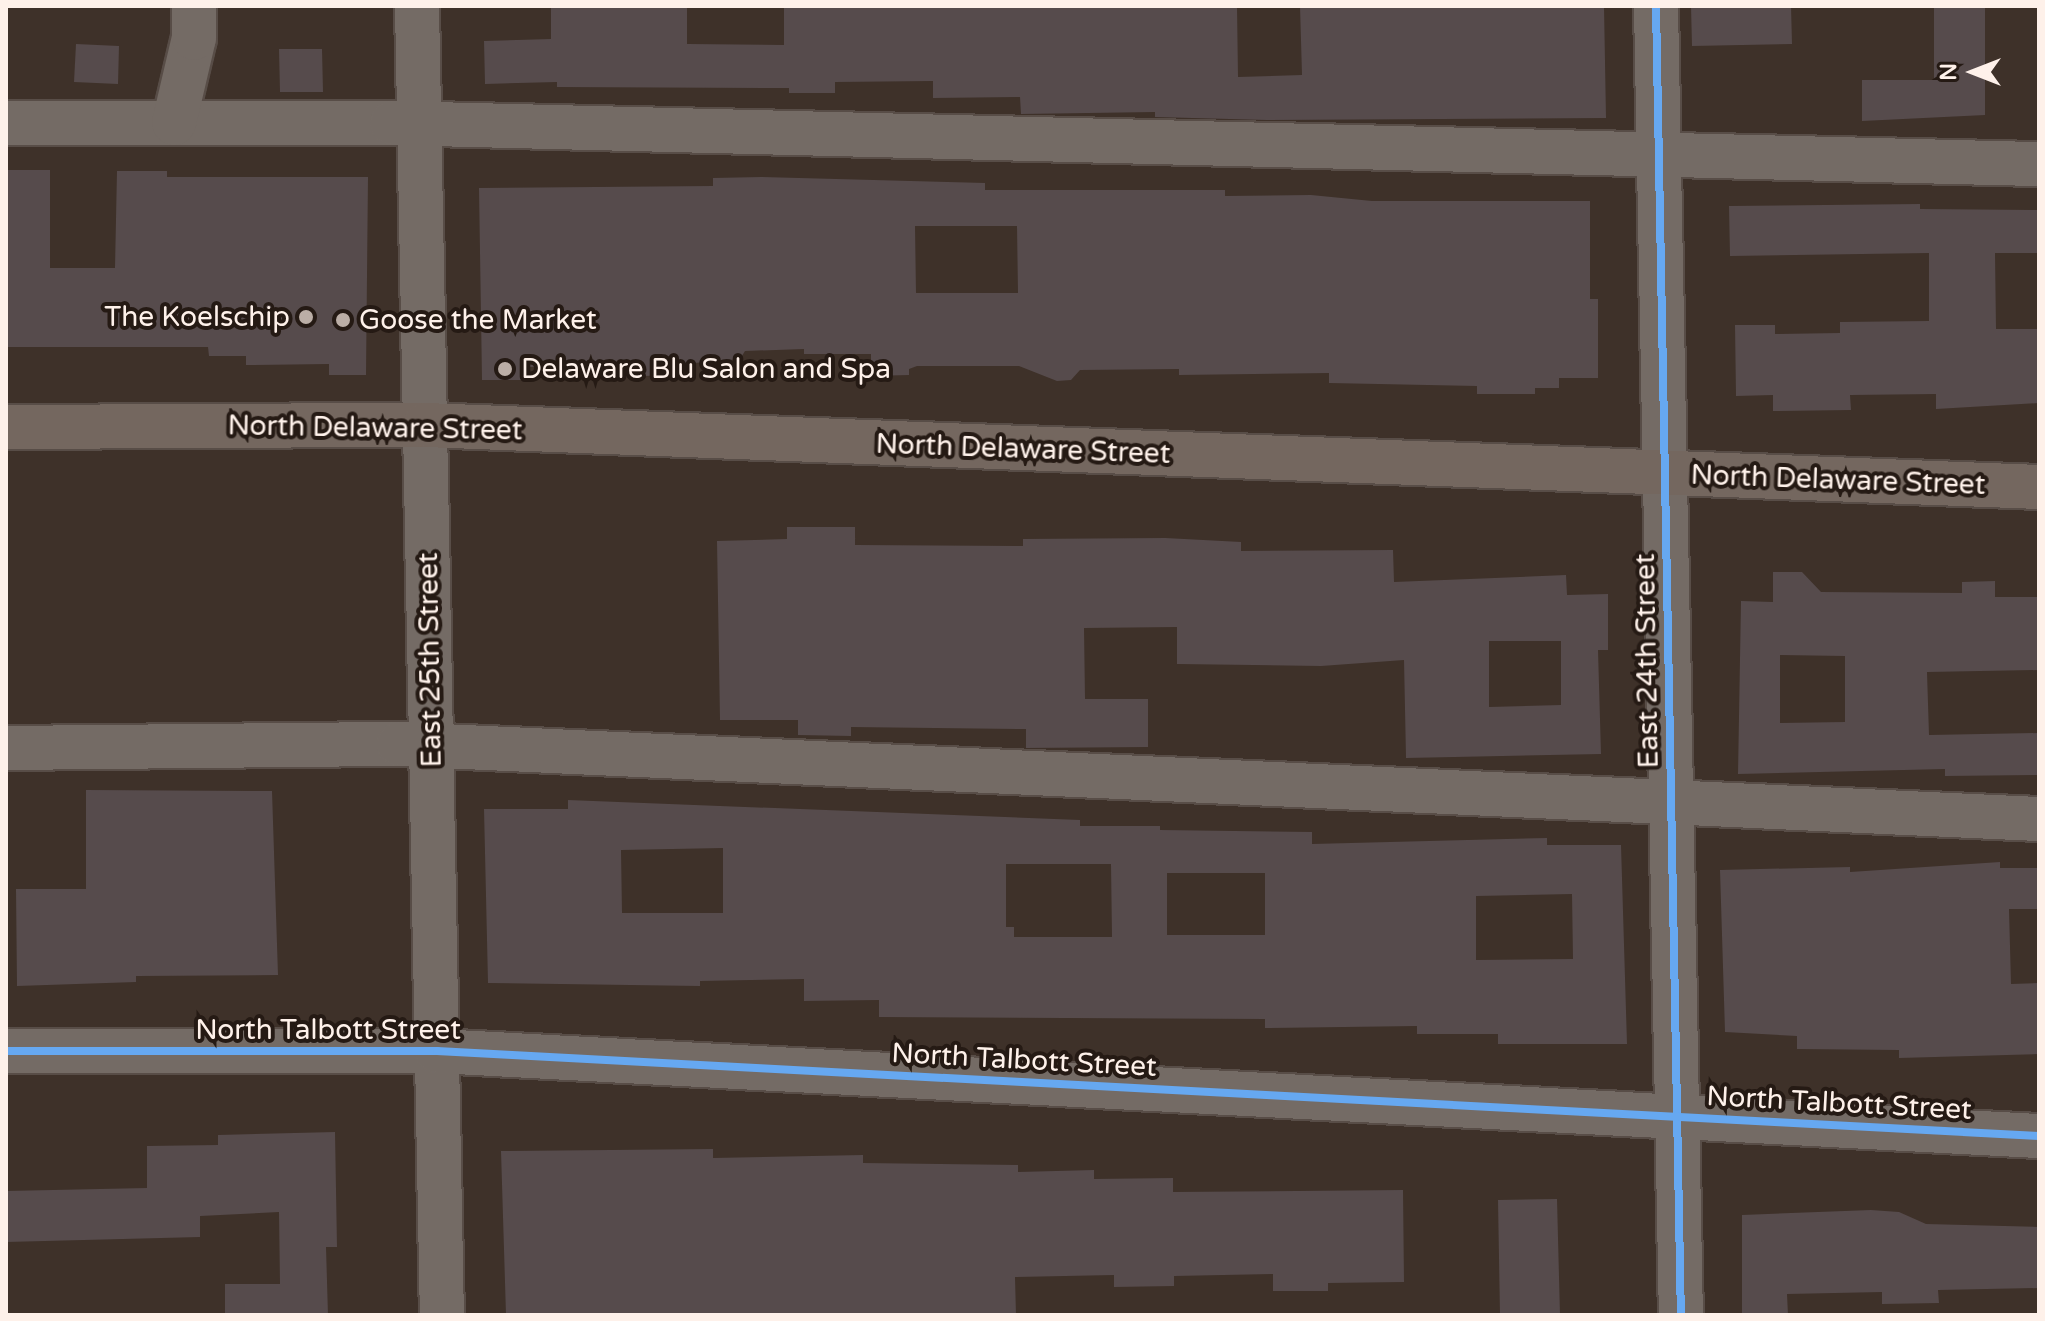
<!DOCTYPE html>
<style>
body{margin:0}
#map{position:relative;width:2045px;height:1321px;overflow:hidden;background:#3e3129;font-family:"Varela Round",sans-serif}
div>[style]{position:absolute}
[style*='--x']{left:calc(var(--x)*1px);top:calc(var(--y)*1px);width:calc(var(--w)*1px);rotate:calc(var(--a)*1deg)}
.building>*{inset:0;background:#564b4c}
.roads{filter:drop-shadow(2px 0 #584d47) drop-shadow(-2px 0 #584d47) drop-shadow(0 2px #584d47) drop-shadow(0 -2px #584d47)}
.minor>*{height:44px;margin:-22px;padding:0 22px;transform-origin:22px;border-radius:22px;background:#746b65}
.major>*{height:44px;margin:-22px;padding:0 22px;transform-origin:22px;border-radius:22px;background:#74675f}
.cycleway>*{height:8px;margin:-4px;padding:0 4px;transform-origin:4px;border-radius:4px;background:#66a8f1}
.dots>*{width:22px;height:22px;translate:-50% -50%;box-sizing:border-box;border:4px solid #251a14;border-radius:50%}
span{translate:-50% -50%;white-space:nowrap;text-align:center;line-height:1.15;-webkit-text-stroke:8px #251a14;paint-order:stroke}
.poi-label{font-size:28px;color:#fef1ea}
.right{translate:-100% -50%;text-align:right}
.left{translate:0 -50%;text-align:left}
.street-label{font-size:28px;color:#fef1ea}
.frame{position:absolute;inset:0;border:8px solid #fef1ea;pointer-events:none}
.north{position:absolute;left:1933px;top:32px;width:80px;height:80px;-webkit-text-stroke:6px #251a14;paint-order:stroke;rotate:270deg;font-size:22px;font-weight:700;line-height:32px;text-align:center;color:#fef1ea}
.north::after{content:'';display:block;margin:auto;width:28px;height:36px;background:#fef1ea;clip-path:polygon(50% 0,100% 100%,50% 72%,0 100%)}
</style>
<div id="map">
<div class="building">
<div style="clip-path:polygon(551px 6px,687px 6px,687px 44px,784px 45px,784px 6px,1237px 6px,1238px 77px,1302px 75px,1300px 6px,1604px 6px,1606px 118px,1267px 120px,1155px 117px,1155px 112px,1021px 114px,1020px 97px,933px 98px,933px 81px,835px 82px,835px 93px,789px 93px,789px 88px,557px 87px,557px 82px,485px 84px,484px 41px,551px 39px)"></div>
<div style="clip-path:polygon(1691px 6px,1791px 6px,1792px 44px,1692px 46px)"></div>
<div style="clip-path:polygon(1934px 6px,1985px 6px,1985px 115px,1862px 121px,1862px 80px,1934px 80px)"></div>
<div style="clip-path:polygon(76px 44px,119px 46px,118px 84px,74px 82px)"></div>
<div style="clip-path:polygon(279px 49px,322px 49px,323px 92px,280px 92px)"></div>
<div style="clip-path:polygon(6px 170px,50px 170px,50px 268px,115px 268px,117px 171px,167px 171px,167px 177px,368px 177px,366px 375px,329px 375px,329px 364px,246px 365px,246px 356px,209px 356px,208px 347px,6px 347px)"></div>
<div style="clip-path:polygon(evenodd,762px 177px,985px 183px,985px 190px,1225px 190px,1225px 196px,1311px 195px,1372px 201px,1590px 201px,1590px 299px,1598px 299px,1598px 378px,1559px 378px,1559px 388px,1535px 388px,1535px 394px,1477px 394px,1477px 386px,1329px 383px,1329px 373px,1179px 375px,1179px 369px,1080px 370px,1071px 380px,1057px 381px,1019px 366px,917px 366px,909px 369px,909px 375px,871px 376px,871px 354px,804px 354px,804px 349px,745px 351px,740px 359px,683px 364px,683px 375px,642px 376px,642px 365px,524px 367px,525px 380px,482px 380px,479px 188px,713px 186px,713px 178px,762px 177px,915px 226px,1017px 226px,1018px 293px,916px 293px,915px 226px)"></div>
<div style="clip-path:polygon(1920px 204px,1920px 209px,2039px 210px,2039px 253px,1995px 253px,1996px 329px,2039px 329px,2039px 403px,1936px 409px,1936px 394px,1850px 395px,1851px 410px,1773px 411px,1773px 395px,1736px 396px,1735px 325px,1775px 325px,1775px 334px,1840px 333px,1840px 322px,1929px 321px,1929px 253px,1730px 256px,1729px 206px)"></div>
<div style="clip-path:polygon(evenodd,787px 527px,855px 527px,855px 545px,1023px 546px,1023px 539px,1165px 538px,1241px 542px,1241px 551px,1393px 550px,1394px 582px,1566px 575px,1567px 595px,1608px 594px,1608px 650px,1598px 650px,1601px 754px,1406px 758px,1404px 660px,1321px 666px,1177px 664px,1177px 627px,1084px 628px,1085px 699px,1148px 699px,1148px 747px,1026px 748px,1026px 729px,851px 727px,851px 736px,798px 735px,798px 720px,720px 720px,717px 541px,787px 539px,787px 527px,1489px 641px,1561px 641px,1561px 705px,1489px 707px,1489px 641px)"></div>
<div style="clip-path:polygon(evenodd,1773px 572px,1802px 572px,1821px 592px,1962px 593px,1962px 582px,1995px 581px,1995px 597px,2039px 597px,2039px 670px,1927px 672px,1929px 735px,2039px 733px,2039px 775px,1945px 776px,1945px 769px,1738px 774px,1741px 601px,1773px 602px,1773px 572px,1780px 655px,1845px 656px,1845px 722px,1780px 723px,1780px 655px)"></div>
<div style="clip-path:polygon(86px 790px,272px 791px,278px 975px,136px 976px,136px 982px,17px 986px,16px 889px,86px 889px)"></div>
<div style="clip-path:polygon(evenodd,568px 800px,1080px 820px,1080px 826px,1160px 826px,1160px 830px,1312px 832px,1312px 844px,1547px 838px,1547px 845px,1621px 845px,1627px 1044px,1498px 1044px,1498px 1034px,1417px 1034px,1417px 1026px,1265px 1028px,1265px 1019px,879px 1017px,879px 1000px,804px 1001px,804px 979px,700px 981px,700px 986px,488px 983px,484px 809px,568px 809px,568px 800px,723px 848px,723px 913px,622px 913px,621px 850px,723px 848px,568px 800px,1006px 864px,1111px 864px,1112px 937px,1014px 937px,1014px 927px,1006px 927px,1006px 864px,568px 800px,1167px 873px,1265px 873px,1265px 935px,1167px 935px,1167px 873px,568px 800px,1572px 894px,1573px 959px,1476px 960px,1476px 896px,1572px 894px)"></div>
<div style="clip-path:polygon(2000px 862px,2000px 868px,2039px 868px,2039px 909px,2009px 909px,2011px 984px,2039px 983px,2039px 1054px,1899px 1058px,1899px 1050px,1797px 1049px,1797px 1036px,1725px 1032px,1720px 870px,1850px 867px,1850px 872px)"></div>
<div style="clip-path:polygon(335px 1132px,337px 1247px,326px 1247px,328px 1315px,225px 1315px,225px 1284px,280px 1284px,279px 1212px,200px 1216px,200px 1237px,6px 1242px,6px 1191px,147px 1188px,147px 1146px,218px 1145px,218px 1135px)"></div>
<div style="clip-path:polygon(713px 1149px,713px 1158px,863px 1155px,863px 1163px,1018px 1165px,1018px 1172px,1094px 1170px,1094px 1179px,1173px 1178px,1173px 1192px,1403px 1190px,1404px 1282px,1328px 1283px,1328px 1291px,1273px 1291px,1273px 1274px,1174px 1276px,1174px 1286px,1114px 1287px,1114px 1275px,1015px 1277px,1016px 1315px,506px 1315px,501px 1151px)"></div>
<div style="clip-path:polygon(1557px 1199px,1560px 1315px,1500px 1315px,1498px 1200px)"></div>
<div style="clip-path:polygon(1871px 1210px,1899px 1212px,1926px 1224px,2039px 1227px,2039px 1288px,1938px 1290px,1939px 1303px,1882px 1304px,1882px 1292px,1787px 1294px,1788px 1315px,1742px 1315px,1742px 1215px)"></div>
</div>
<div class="roads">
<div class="minor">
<div style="--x:417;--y:6;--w:1309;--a:88.91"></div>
<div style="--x:1656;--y:6;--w:1309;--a:88.91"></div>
<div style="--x:6;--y:123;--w:386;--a:0"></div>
<div style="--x:392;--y:123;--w:1648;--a:1.43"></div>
<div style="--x:174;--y:123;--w:87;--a:-76.8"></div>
<div style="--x:194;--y:38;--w:32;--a:-90"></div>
<div style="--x:6;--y:748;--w:393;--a:-0.6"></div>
<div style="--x:399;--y:744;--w:1642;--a:2.62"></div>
<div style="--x:6;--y:1051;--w:431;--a:0"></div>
<div style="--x:437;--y:1051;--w:1604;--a:3.04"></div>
</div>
<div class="major">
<div style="--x:6;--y:427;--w:419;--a:-0.3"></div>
<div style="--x:425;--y:425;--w:1615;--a:2.2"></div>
</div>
</div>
<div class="cycleway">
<div style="--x:1656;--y:6;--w:1309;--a:88.91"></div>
<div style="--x:6;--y:1051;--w:431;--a:0"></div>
<div style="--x:437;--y:1051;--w:1604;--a:3.04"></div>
</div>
<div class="dots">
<div style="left:306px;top:317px;background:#bbaea6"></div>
<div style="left:343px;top:320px;background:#bbaea6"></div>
<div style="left:505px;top:369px;background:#bbaea6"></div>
</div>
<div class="poi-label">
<span class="right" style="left:290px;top:317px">The Koelschip</span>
<span class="left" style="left:359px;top:320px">Goose the Market</span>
<span class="left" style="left:521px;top:369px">Delaware Blu Salon and Spa</span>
</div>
<div class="street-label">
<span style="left:375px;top:428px;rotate:1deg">North Delaware Street</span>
<span style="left:1023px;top:449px;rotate:2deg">North Delaware Street</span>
<span style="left:1838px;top:480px;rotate:2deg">North Delaware Street</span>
<span style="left:430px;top:660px;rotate:-91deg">East 25th Street</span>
<span style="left:1647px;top:661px;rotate:-91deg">East 24th Street</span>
<span style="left:328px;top:1030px">North Talbott Street</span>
<span style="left:1024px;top:1060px;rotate:3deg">North Talbott Street</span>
<span style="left:1839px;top:1103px;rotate:3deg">North Talbott Street</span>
</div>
<div class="frame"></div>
<div class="north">N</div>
</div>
